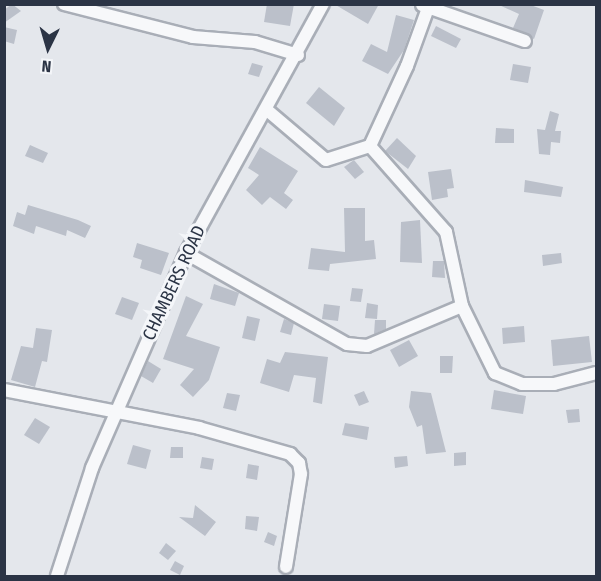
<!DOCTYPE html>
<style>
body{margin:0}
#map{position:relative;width:601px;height:581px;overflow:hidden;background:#e4e7ec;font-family:"Fira Sans Condensed",sans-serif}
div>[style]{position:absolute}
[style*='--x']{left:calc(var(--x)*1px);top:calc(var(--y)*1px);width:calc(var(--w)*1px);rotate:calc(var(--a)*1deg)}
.building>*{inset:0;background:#bbc0ca}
.roads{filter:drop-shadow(2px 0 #a9aeb7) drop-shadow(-2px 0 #a9aeb7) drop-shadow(0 2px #a9aeb7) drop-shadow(0 -2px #a9aeb7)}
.minor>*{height:12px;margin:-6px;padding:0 6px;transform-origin:6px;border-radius:6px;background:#f7f8fa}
span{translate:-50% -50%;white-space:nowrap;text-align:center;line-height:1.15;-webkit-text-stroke:6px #f4f6f9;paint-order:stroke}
.street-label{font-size:18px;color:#2b3445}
.frame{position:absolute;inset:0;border:6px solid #2b3445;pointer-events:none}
.north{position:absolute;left:18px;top:18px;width:60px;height:60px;-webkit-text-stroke:4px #f4f6f9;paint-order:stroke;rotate:185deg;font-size:16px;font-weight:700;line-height:24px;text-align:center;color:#2b3445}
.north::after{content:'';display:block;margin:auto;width:21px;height:27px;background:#2b3445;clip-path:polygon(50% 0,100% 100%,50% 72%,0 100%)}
</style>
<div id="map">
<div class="building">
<div style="clip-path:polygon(12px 4px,21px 11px,4px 23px,4px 10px)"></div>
<div style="clip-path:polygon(267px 4px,294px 4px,290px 26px,264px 22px)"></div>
<div style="clip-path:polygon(334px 4px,379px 4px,368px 24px)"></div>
<div style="clip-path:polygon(497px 4px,528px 4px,544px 10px,534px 39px,513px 28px,519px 14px)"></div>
<div style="clip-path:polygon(396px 15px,414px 20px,404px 50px,388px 74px,362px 61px,371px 44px,387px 52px)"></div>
<div style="clip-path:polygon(436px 26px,461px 39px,456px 48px,431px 36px)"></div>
<div style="clip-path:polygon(4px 27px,17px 30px,14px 44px,4px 41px)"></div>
<div style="clip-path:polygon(252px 63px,263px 66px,259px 77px,248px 74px)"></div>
<div style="clip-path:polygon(513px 64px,531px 67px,528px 83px,510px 80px)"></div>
<div style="clip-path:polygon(319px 87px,345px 108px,334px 126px,306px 103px)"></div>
<div style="clip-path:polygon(550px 111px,559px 114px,555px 131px,561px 131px,560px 143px,551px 142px,550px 155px,539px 154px,537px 129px,545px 130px)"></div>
<div style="clip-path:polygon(496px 128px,514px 129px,514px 143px,495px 143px)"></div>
<div style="clip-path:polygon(397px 138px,416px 156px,408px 169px,385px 151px)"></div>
<div style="clip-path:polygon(30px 145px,48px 153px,43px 163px,25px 156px)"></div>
<div style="clip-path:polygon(260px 147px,298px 171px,284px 193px,293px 200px,286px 209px,270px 197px,262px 205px,246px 190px,259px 175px,248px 168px)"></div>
<div style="clip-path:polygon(354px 160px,364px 172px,355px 179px,344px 167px)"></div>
<div style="clip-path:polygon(451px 169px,454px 188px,447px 189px,448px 197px,432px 200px,428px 172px)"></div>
<div style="clip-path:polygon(525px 180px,563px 187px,561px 197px,524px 192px)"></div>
<div style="clip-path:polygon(28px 205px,78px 220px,91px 226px,85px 238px,67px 230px,66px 236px,36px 226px,34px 234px,13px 226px,17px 212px,25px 215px)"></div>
<div style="clip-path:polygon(344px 208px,365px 208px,365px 241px,374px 240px,376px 259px,330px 264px,329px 271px,308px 269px,311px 248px,345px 252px)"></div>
<div style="clip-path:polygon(420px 220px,422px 263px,400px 262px,401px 222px)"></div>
<div style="clip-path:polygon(137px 243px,169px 253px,161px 275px,140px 268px,142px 260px,133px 257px)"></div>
<div style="clip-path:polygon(561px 253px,562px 263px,543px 266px,542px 255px)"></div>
<div style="clip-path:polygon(433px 261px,444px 261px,445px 278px,432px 277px)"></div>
<div style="clip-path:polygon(214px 284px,239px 293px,235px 306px,210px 299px)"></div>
<div style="clip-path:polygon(352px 288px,363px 289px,361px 302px,350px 301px)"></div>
<div style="clip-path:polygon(186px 296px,203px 304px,186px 336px,220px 347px,209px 380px,193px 397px,180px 385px,194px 369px,163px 359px)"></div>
<div style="clip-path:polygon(122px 297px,139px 303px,132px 320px,115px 314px)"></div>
<div style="clip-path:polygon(367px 303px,378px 305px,377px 319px,365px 318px)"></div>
<div style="clip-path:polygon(324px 304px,340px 306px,338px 321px,322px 319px)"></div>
<div style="clip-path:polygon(247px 316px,260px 319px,255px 341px,242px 338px)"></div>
<div style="clip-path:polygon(284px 319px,294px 323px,291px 335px,280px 332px)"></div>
<div style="clip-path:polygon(375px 320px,386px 320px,386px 329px,374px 334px)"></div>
<div style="clip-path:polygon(524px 326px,525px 342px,503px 344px,502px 328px)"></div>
<div style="clip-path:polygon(36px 328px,52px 330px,47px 362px,42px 361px,35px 387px,11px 380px,21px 346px,33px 348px)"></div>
<div style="clip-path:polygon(589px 336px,592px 362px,553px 366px,551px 340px)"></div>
<div style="clip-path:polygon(409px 340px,418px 356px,399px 367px,390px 350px)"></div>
<div style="clip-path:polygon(285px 352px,328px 357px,322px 404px,313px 402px,316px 378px,294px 375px,289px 392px,260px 383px,267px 359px,280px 363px)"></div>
<div style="clip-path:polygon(440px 356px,453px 356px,452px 373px,440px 373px)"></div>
<div style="clip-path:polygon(148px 361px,161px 369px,153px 383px,141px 376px)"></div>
<div style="clip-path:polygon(494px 390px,526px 396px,523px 414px,491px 409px)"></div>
<div style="clip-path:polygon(364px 391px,369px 402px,359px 406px,354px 395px)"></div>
<div style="clip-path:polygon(411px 391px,431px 393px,446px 452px,426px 454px,422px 425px,417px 427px,409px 407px)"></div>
<div style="clip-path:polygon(227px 393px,240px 395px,236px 411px,223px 408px)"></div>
<div style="clip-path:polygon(579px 409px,580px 422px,568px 423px,566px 410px)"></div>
<div style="clip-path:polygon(35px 418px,50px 427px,39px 444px,24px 435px)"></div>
<div style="clip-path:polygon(345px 423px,369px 427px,367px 440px,342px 435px)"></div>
<div style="clip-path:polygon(133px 445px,151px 450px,146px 469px,127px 464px)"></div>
<div style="clip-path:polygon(171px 447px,183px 447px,183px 458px,170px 458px)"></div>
<div style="clip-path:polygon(466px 452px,466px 465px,454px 466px,454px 453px)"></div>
<div style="clip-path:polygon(407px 456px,408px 466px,395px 468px,394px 457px)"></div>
<div style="clip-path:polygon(202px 457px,214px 459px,212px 470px,200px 468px)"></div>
<div style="clip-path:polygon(248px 464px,259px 466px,257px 480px,246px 478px)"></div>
<div style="clip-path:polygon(195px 505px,216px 522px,205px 536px,179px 517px,193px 518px)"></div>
<div style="clip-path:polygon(246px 516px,259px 517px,257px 531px,245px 529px)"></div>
<div style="clip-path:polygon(268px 532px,277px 536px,274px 546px,264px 542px)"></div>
<div style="clip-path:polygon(166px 543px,176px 551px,168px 560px,159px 553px)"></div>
<div style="clip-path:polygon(175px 561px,184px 566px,180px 575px,170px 570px)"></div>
</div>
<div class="roads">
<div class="minor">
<div style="--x:64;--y:4;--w:133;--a:14.3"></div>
<div style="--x:193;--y:37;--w:62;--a:4.6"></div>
<div style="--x:255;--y:42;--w:45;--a:16.8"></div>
<div style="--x:422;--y:5;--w:109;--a:19.3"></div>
<div style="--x:267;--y:110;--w:77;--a:40.3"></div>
<div style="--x:326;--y:160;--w:46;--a:-17.7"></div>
<div style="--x:186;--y:253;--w:185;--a:29.5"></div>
<div style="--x:347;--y:344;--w:20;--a:6"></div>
<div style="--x:367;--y:346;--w:103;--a:-22.8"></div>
<div style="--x:462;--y:306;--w:76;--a:-102.2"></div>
<div style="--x:446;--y:232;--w:115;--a:-131.5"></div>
<div style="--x:370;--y:146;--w:88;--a:-65.2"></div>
<div style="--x:407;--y:66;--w:62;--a:-70.1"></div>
<div style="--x:462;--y:306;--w:75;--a:63.8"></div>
<div style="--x:495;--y:373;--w:29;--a:22"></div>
<div style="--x:522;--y:384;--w:32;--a:0"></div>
<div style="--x:554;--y:384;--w:43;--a:-14.7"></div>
<div style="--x:4;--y:390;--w:199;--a:11"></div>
<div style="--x:199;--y:428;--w:95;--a:15.9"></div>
<div style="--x:290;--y:454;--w:13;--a:45"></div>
<div style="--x:299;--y:463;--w:11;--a:80"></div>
<div style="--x:301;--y:474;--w:94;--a:99.2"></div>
<div style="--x:57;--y:576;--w:114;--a:-72"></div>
<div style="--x:92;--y:468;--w:235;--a:-66.4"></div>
<div style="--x:186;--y:253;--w:284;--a:-61.2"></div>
</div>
</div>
<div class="street-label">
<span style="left:174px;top:283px;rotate:-65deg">CHAMBERS ROAD</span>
</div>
<div class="frame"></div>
<div class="north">N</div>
</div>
